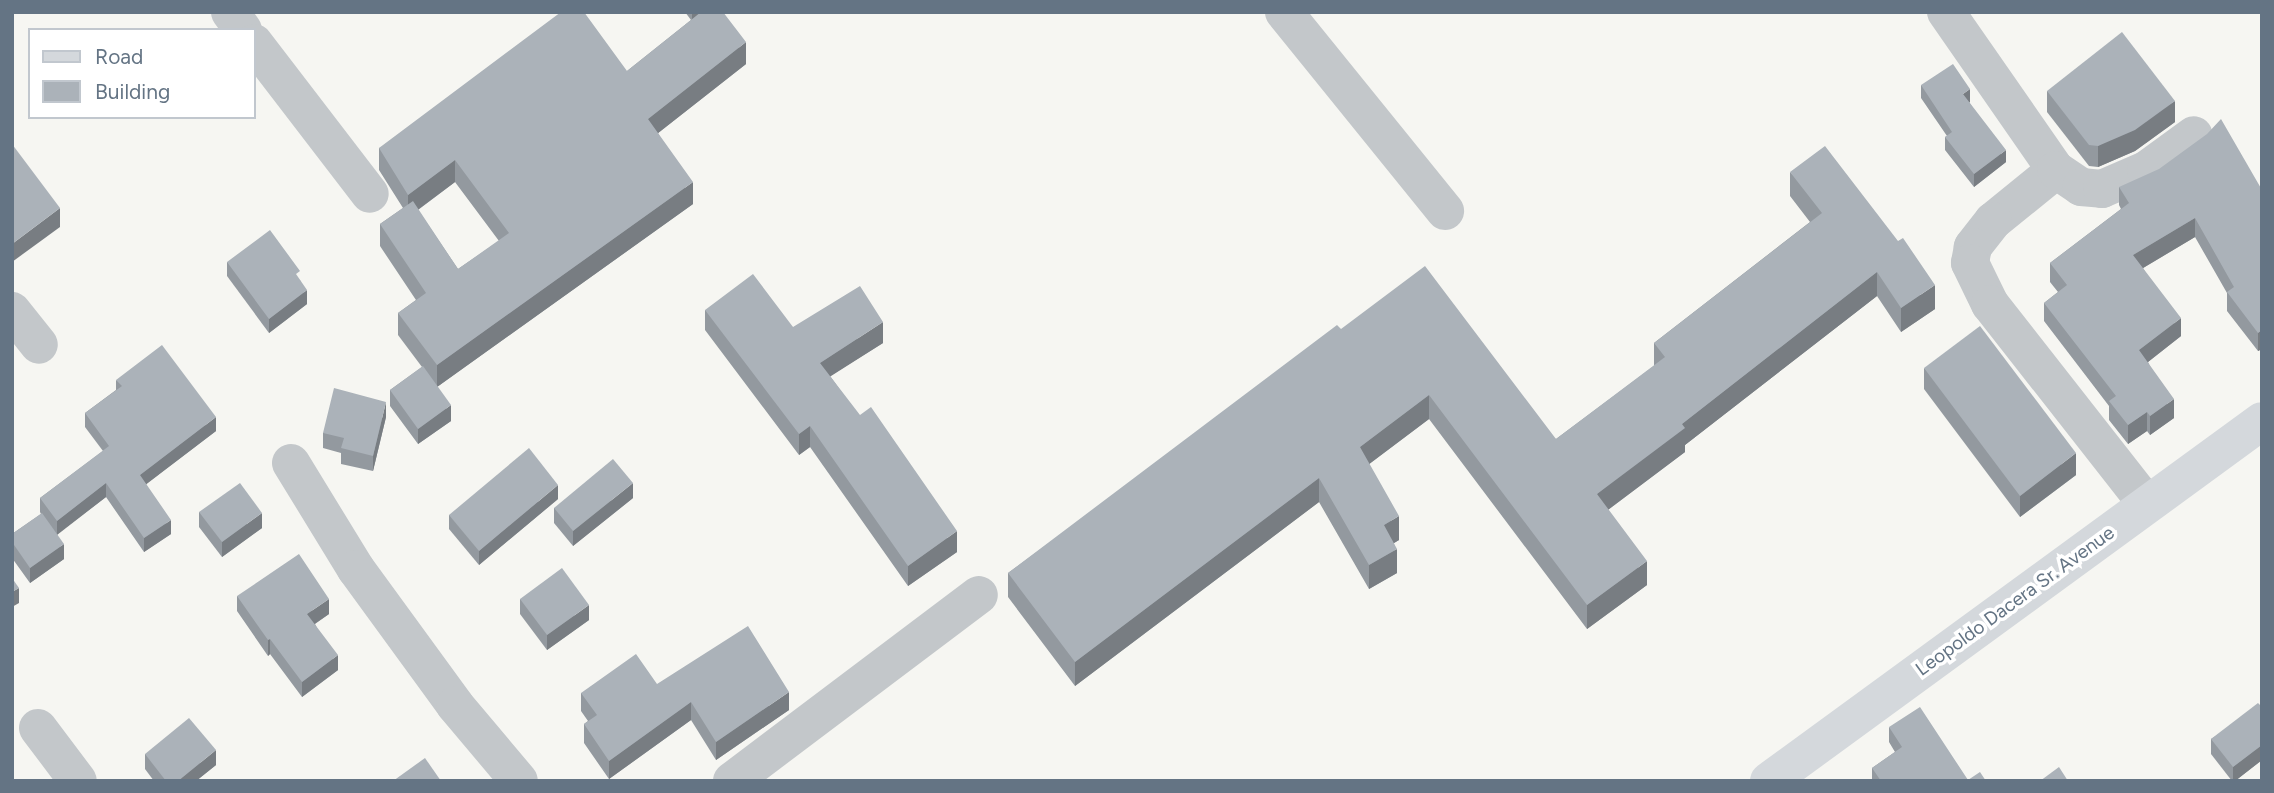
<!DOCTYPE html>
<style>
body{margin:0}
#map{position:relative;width:2274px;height:793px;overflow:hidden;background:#f6f6f2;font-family:Figtree,sans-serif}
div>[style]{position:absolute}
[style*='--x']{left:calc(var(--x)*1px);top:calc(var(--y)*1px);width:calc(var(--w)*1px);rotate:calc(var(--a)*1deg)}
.minor>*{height:38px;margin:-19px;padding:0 19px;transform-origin:19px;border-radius:19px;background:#c3c7ca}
.major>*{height:38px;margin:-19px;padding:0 19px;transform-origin:19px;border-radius:19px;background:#d4d8dc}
.wall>*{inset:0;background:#93999f}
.shaded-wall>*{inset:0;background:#787d82}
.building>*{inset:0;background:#abb2b9}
span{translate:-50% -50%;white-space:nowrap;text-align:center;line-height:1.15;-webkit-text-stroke:7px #fff;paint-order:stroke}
.street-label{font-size:19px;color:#647484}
.frame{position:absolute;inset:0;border:14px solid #647484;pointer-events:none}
.legend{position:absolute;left:28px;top:28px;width:228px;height:91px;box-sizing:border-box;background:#fff;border:2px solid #c1c7ce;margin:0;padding:9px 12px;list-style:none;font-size:21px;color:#647484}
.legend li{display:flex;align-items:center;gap:14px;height:35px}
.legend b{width:35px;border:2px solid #c1c7ce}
</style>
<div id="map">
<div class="minor">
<div style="--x:230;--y:12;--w:22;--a:54"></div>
<div style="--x:1284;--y:12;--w:256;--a:51"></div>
<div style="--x:1946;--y:12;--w:193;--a:55.2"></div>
<div style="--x:2056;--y:170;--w:81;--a:141"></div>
<div style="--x:1993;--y:221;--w:33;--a:128"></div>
<div style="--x:1973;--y:247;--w:16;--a:101"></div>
<div style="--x:1970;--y:263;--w:46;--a:64"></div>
<div style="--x:1990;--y:304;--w:254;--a:51.9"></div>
<div style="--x:254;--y:43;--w:190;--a:52.5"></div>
<div style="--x:2056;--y:170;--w:30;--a:34"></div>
<div style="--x:2081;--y:187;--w:21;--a:5"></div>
<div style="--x:2102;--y:189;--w:48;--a:-23.4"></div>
<div style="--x:2146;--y:170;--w:59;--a:-36.1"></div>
<div style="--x:12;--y:311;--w:43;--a:51.5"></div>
<div style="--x:291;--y:463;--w:124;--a:58.5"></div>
<div style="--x:356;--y:569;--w:168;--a:53.9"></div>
<div style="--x:455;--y:705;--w:99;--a:49.9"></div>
<div style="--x:38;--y:728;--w:66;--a:53"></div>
<div style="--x:732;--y:781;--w:309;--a:-37"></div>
</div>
<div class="major">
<div style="--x:1769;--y:781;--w:610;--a:-36.14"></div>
</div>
<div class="wall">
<div style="clip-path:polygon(evenodd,685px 12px,723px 12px,746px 64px,658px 133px,693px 204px,437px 387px,451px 421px,418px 444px,390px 406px,390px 390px,422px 367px,398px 335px,398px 313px,416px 300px,380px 246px,380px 224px,403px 208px,379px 170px,379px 148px,627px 71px,691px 20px,685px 12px,455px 182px,499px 241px,458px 269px,418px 210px,455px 182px)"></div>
<div style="clip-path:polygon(1921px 85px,1970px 102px,1969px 102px,2006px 162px,1974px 187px,1945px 150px,1945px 137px,1947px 136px,1921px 98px)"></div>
<div style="clip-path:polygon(2047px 91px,2175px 122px,2135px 151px,2098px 167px,2089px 166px,2047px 112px)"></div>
<div style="clip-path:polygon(1790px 172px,1935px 309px,1901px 332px,1877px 296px,1685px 445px,1685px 452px,1608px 510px,1647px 585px,1587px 629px,1429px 419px,1369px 464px,1399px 540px,1394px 543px,1397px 573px,1369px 589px,1319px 502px,1075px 686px,1008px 597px,1008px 573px,1341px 329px,1556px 439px,1654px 366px,1654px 343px,1810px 222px,1790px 196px)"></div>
<div style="clip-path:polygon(2119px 187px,2262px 190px,2262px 349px,2258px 351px,2227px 311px,2227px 293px,2195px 237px,2143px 268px,2181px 336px,2148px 362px,2174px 418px,2150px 435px,2147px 431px,2128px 444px,2109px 420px,2109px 406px,2044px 321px,2044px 303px,2058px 292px,2050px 282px,2050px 263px,2121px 209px,2119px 205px)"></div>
<div style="clip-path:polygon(227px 262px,300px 280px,307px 304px,269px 333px,227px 276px)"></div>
<div style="clip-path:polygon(705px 310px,793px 327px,883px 343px,830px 376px,957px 552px,908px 586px,810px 447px,799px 455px,705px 330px)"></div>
<div style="clip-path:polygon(1924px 368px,2076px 475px,2020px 517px,1924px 389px)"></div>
<div style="clip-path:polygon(116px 380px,216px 431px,146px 484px,171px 534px,144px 552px,106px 497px,57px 534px,64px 559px,30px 583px,12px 558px,12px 534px,41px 514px,40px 512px,40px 498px,103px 451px,85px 427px,85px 413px,116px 390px)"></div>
<div style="clip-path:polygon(386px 417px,373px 471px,341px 464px,341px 453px,323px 448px,323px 433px)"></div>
<div style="clip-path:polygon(633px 498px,573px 546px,554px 523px,554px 508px)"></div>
<div style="clip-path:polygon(558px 499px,479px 565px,449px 529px,449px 515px)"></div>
<div style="clip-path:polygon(199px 512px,262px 528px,222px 557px,199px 527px)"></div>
<div style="clip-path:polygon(237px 596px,329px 614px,315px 624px,338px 670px,302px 697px,270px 654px,268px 656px,237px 611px)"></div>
<div style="clip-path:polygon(520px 599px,589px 620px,547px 650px,520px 614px)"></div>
<div style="clip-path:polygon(657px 684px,789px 710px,716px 760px,691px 720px,609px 779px,584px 743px,584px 724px,588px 721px,581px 711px,581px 693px)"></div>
<div style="clip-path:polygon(2262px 707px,2262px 760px,2235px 781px,2232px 781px,2211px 754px,2211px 739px)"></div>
<div style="clip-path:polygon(1889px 727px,1968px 780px,1986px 781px,1872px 781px,1872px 768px,1895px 752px,1889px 742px)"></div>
<div style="clip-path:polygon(145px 754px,216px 765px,196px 781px,154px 781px,145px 769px)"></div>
</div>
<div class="shaded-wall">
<div style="clip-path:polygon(692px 12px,703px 12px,692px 21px)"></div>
<div style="clip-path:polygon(746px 42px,746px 64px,648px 141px,648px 119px)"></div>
<div style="clip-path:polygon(1970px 89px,1970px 102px,1963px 107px,1963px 94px)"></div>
<div style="clip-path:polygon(2175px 101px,2175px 122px,2135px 151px,2098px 167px,2098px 146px)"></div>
<div style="clip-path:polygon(2006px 150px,2006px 162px,1974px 187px,1974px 174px)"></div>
<div style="clip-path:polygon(455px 160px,455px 182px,408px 217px,408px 195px)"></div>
<div style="clip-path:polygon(693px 182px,693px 204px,437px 387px,437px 365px)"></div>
<div style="clip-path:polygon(60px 208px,60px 227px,12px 262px,12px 244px)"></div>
<div style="clip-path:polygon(2195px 218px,2195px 237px,2133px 274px,2133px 255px)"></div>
<div style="clip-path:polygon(1877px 272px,1877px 296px,1685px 445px,1685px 452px,1597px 518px,1597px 494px,1682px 424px)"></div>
<div style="clip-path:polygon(1935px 285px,1935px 309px,1901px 332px,1901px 308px)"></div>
<div style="clip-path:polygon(307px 290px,307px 304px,269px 333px,269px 319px)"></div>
<div style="clip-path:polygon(2181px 318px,2181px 336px,2139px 369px,2139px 350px)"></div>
<div style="clip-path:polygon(883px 322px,883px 343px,820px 383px,820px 363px)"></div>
<div style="clip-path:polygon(2262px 330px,2262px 349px,2258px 351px,2258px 333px)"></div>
<div style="clip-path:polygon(1429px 395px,1429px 419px,1360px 471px,1360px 447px)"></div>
<div style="clip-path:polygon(2174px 399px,2174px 418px,2150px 435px,2150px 416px)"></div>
<div style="clip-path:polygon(386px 402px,386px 417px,373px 471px,373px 456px)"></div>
<div style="clip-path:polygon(451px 405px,451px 421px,418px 444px,418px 429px)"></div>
<div style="clip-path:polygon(2147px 412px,2147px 431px,2128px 444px,2128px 425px)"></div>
<div style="clip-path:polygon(216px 417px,216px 431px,140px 489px,140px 475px)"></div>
<div style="clip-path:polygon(810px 426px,810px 447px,799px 455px,799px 434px)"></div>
<div style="clip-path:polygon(2076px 453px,2076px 475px,2020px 517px,2020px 496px)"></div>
<div style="clip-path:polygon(1319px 478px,1319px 502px,1075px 686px,1075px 662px)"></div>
<div style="clip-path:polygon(106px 483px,106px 497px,57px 535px,57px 521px)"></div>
<div style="clip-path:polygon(633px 483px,633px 498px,573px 546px,573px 531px)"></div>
<div style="clip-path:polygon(558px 485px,558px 499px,479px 565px,479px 551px)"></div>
<div style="clip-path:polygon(262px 513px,262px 528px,222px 557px,222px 542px)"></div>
<div style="clip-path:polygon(1399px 516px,1399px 540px,1384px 549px,1384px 525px)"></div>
<div style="clip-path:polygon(171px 520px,171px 534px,144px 552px,144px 538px)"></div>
<div style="clip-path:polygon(957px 531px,957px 552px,908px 586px,908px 566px)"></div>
<div style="clip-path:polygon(64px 544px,64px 559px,30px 583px,30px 568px)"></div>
<div style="clip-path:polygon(1397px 549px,1397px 573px,1369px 589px,1369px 565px)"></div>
<div style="clip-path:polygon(1647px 561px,1647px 585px,1587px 629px,1587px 605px)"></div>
<div style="clip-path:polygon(19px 588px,19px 603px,12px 607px,12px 592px)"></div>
<div style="clip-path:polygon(329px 599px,329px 614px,307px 629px,307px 614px)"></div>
<div style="clip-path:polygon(589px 605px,589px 620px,547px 650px,547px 635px)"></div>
<div style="clip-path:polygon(270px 639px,270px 654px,268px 656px,268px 640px)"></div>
<div style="clip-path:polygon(338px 655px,338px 670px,302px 697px,302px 682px)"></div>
<div style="clip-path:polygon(789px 692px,789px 710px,716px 760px,716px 742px)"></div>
<div style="clip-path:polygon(691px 702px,691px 720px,609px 779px,609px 761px)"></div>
<div style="clip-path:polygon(2262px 745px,2262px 760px,2235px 781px,2233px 781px,2233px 767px)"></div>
<div style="clip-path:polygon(216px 750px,216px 765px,196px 781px,178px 781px)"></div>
</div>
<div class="building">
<div style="clip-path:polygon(561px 12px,584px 12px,627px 71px,701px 12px,723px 12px,746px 42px,648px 119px,693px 182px,437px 365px,398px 313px,426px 293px,380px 224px,413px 201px,458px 269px,509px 233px,455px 160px,408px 195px,379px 148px)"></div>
<div style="clip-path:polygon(2122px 32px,2175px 101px,2135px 130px,2098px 146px,2089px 145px,2047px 91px)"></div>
<div style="clip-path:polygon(1953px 64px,1970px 89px,1963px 94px,2006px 150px,1974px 174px,1945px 137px,1952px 132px,1921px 85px)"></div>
<div style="clip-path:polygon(2221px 119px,2262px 190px,2262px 330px,2258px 333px,2227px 292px,2234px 287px,2195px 218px,2133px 255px,2181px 318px,2139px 350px,2174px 399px,2150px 416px,2147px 412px,2128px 425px,2109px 401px,2116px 396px,2044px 303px,2067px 285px,2050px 263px,2129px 203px,2119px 187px,2159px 169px,2207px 134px)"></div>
<div style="clip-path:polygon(12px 144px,60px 208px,12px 244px)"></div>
<div style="clip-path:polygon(1825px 146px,1898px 241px,1903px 238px,1935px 285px,1901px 308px,1877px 272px,1682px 424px,1685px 428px,1597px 494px,1647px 561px,1587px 605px,1429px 395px,1360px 447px,1399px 516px,1384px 525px,1397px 549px,1369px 565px,1319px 478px,1075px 662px,1008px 573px,1337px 325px,1341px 329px,1425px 266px,1556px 439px,1665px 357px,1654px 343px,1822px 213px,1790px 172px)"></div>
<div style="clip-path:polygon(270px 230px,300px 271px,296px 274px,307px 290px,269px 319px,227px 262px)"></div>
<div style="clip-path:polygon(753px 274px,793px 327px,860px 286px,883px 322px,820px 363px,860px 415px,871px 407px,957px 531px,908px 566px,810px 426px,799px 434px,705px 310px)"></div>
<div style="clip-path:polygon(1980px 326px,2076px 453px,2020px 496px,1924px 368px)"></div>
<div style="clip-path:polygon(162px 345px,216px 417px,140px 475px,171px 520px,144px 538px,106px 483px,57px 521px,40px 498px,109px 446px,85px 413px,122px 386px,116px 380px)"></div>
<div style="clip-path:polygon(423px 366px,451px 405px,418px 429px,390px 390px)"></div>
<div style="clip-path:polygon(334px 388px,386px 402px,373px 456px,341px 448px,344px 438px,323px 433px)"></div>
<div style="clip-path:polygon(529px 448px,558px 485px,479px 551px,449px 515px)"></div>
<div style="clip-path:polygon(613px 459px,633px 483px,573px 531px,554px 508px)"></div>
<div style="clip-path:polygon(240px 483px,262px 513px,222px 542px,199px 512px)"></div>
<div style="clip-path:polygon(42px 513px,64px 544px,30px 568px,12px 542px,12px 534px)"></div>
<div style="clip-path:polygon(299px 554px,329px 599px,307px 614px,338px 655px,302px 682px,270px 639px,268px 640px,237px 596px)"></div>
<div style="clip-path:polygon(562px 568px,589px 605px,547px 635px,520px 599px)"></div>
<div style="clip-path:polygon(12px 578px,19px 588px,12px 592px)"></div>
<div style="clip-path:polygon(748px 626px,789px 692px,716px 742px,691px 702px,609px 761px,584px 724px,597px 715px,581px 693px,636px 654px,657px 684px)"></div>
<div style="clip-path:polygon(2258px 703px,2262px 707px,2262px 745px,2233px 767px,2211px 739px)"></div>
<div style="clip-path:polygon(1920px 707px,1968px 780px,1980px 772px,1986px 781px,1881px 781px,1872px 768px,1902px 747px,1889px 727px)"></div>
<div style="clip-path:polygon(189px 718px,216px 750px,178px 781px,166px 781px,145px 754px)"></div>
<div style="clip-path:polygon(425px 758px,441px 781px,393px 781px)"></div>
<div style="clip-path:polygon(2059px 767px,2068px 781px,2040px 781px)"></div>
</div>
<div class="street-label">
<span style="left:2015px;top:601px;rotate:-36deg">Leopoldo Dacera Sr. Avenue</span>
</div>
<div class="frame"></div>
<ul class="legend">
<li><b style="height:9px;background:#d4d8dc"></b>Road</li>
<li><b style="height:19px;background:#abb2b9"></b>Building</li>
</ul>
</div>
